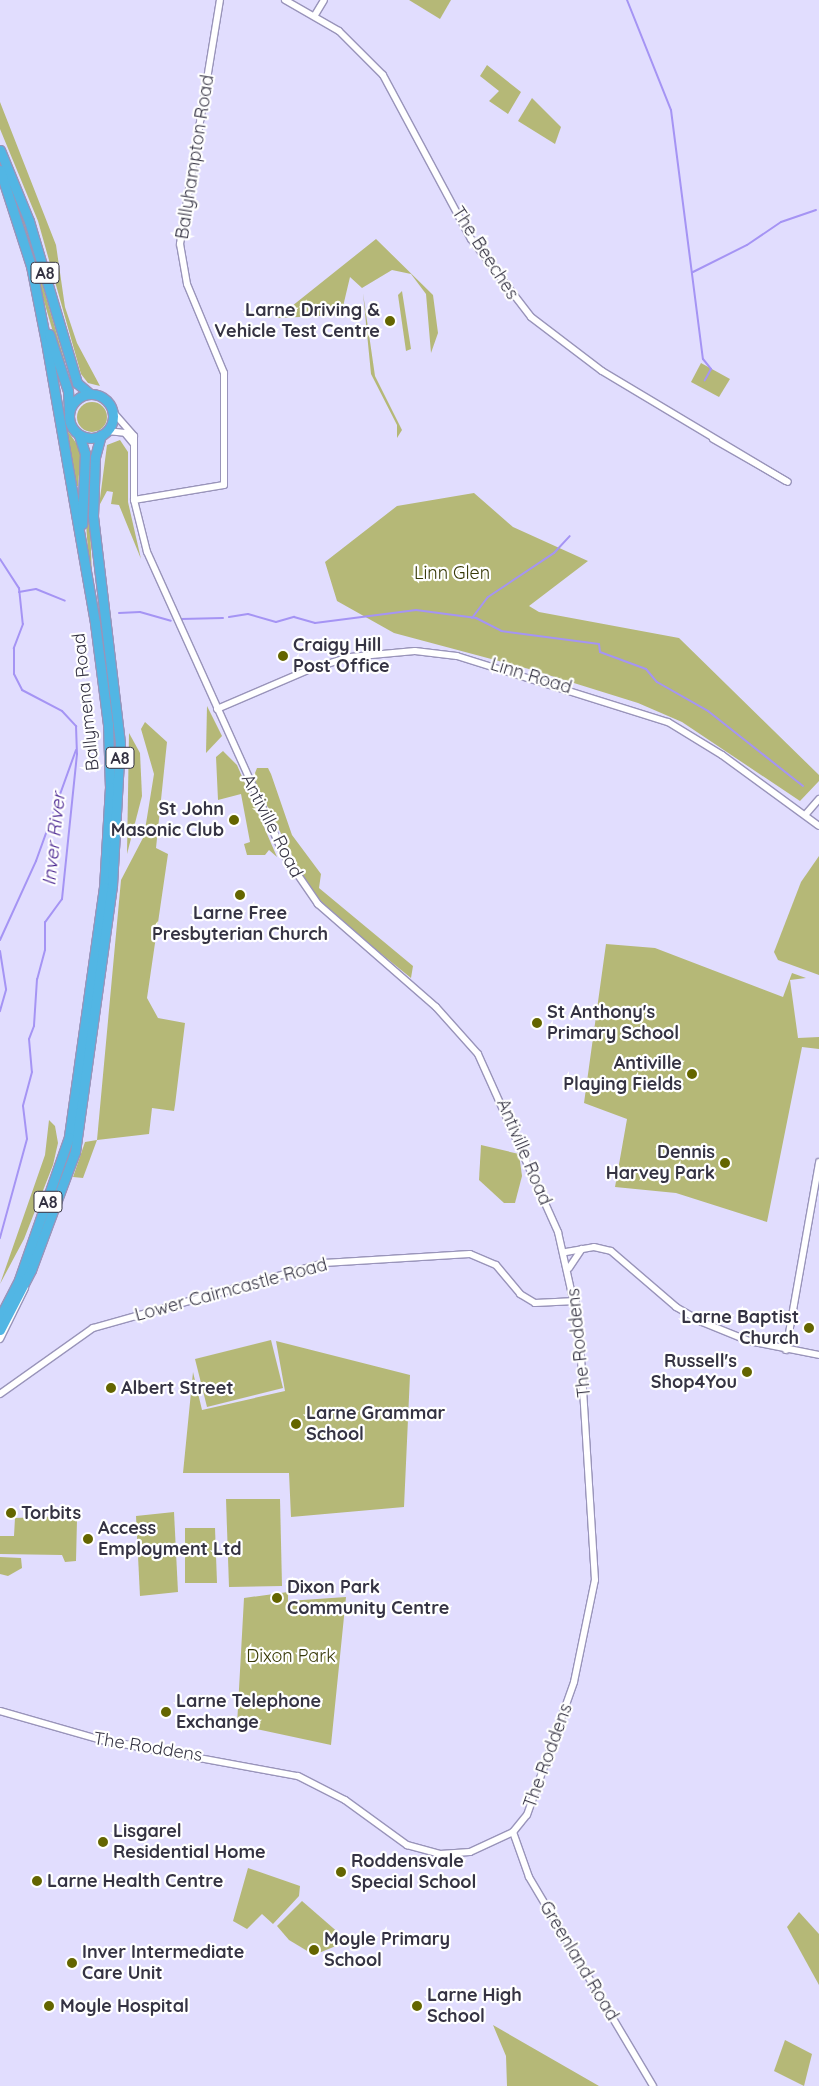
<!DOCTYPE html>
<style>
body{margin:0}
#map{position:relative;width:819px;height:2086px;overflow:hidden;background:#e1ddfe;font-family:Quicksand,sans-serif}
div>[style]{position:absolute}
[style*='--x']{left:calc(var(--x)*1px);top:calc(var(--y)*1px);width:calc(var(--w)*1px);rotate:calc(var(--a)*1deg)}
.green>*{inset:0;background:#b5b877}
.round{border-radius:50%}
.stream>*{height:2px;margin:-1px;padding:0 1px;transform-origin:1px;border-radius:1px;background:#a594f4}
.roads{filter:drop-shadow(1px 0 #9994ba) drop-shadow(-1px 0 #9994ba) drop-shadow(0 1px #9994ba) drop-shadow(0 -1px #9994ba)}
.minor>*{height:6px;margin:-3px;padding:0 3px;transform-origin:3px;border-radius:3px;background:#fff}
.highway>*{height:9px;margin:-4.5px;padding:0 4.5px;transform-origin:4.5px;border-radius:4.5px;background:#52b6e4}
.highway>.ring{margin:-4.5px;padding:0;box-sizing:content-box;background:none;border:9px solid #52b6e4;border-radius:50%}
.dots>*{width:14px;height:14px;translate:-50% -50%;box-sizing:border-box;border:2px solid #fff;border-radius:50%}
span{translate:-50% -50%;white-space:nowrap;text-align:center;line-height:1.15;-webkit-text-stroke:4.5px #fff;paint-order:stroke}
.shield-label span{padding:1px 4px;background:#fff;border:1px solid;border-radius:4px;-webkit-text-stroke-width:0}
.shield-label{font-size:16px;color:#353343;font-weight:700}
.street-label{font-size:18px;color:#353343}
.poi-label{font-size:18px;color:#353343;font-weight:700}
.right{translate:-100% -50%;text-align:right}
.left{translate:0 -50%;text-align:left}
.park-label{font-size:18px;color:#373806}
.water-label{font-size:19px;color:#421c8c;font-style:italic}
</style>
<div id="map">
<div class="green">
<div style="clip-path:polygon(409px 0,451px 0,440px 19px)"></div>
<div style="clip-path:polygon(487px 65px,521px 92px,508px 114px,489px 101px,499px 91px,480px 76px)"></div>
<div style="clip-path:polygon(532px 98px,561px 127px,555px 144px,518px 121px)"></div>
<div style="clip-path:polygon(0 102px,56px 245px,65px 307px,77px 343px,100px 386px,88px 383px,81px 374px,38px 221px,0 129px)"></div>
<div style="clip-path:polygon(19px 204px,65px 362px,62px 363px,16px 205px)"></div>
<div style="clip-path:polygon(376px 239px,433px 295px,438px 333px,431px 353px,426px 294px,411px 274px,392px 270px,362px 288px,350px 277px,341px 315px,277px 318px)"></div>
<div style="clip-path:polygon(402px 291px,411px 349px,406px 351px,398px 295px)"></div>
<div style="clip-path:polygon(363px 293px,375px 376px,402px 430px,397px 438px,397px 425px,371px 374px)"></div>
<div style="clip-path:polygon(701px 363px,730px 379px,719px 397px,691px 382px)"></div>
<div class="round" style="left:77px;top:402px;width:30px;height:30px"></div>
<div style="clip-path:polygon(65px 427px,81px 450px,78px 486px,73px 486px)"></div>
<div style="clip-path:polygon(120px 440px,128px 452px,128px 502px,141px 559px,119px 505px,111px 504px,113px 492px,107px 491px,99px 506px,107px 445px)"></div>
<div style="clip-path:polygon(474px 493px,513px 527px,588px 561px,529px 606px,539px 612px,679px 638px,819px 775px,819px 781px,800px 801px,682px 722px,638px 703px,529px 669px,394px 633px,337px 601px,325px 562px,397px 506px)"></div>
<div style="clip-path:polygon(84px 496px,89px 496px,92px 578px,104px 648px,90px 579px)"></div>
<div style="clip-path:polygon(207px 706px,222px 736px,206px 753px)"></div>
<div style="clip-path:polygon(145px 722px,167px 742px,156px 848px,168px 854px,147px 998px,158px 1018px,185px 1023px,175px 1105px,174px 1111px,152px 1108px,149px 1134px,97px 1140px,83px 1178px,73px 1177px,85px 1142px,97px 1140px,121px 880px,144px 836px,154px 774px,141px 729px)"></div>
<div style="clip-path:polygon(129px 733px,140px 753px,142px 796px,127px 854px)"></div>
<div style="clip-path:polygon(223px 751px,237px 765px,277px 857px,269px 850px,265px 855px,247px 855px,244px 844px,250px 842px,241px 794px,218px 800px,216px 757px)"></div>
<div style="clip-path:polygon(257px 768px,268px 768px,271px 774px,292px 835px,321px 874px,319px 888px,413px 966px,411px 978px,321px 905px,306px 883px,253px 778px)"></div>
<div style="clip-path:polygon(819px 856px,819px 975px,778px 960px,774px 952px,801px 882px)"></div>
<div style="clip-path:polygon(606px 944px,655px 948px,783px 997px,792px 973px,806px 978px,790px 980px,798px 1038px,819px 1037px,819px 1049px,802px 1047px,767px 1222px,676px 1193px,615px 1187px,627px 1119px,584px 1103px)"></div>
<div style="clip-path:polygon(49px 1120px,55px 1126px,58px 1143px,53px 1165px,24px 1239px,0 1284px,45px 1155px)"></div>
<div style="clip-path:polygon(481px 1145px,519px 1154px,522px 1176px,515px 1203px,504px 1203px,479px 1180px)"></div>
<div style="clip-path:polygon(271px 1340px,283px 1388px,207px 1407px,195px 1359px)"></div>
<div style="clip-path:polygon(276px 1341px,410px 1375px,404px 1507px,291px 1517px,289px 1473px,183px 1473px,193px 1372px,202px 1410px,285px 1391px)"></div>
<div style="clip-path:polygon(226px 1499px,280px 1499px,282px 1586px,229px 1587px)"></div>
<div style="clip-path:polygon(174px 1512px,178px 1592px,140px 1596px,136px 1516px)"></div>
<div style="clip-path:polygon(64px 1516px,77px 1520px,76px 1561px,65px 1562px,62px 1555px,0 1554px,0 1536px,14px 1536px,15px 1518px)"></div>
<div style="clip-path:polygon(185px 1528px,215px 1528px,217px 1583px,185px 1583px)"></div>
<div style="clip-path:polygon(0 1557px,21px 1558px,22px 1568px,8px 1576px,0 1574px)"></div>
<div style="clip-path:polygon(288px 1592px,288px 1601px,346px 1597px,331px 1745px,237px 1725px,244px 1598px)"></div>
<div style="clip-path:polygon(248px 1868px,300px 1886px,299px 1896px,273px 1924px,262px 1914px,247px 1929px,233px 1921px)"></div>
<div style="clip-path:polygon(302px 1901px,348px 1941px,314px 1955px,289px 1940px,277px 1926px)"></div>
<div style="clip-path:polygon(799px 1912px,819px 1934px,819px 1985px,787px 1927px)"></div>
<div style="clip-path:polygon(493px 2025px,599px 2086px,507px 2086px,506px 2056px)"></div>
<div style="clip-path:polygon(785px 2040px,812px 2054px,804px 2086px,774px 2071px)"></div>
</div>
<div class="stream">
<div style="--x:627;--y:0;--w:118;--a:68.2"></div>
<div style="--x:671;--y:110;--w:251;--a:82.7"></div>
<div style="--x:703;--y:359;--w:13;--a:51"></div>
<div style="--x:711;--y:369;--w:13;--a:119"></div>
<div style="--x:693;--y:272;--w:60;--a:-26.6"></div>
<div style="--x:747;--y:245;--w:41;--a:-34.1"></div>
<div style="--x:781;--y:222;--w:37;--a:-19"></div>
<div style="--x:0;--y:559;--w:35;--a:57"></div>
<div style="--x:19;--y:588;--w:36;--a:84"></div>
<div style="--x:23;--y:624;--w:26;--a:111"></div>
<div style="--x:14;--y:648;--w:26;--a:90"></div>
<div style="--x:14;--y:674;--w:18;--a:63"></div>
<div style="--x:22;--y:690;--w:45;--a:27.7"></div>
<div style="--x:62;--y:711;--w:21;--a:47"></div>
<div style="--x:76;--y:726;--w:28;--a:88"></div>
<div style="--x:77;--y:754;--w:146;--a:95.9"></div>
<div style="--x:62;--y:899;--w:29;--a:126"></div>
<div style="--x:45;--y:922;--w:28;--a:90"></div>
<div style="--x:45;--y:950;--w:30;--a:105"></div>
<div style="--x:37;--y:979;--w:47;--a:93.7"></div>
<div style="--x:34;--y:1026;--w:14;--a:111"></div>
<div style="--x:29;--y:1039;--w:33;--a:85"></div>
<div style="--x:32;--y:1072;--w:35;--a:105"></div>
<div style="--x:23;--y:1106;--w:33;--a:83"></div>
<div style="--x:27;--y:1139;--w:103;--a:105.3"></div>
<div style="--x:19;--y:592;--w:17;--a:-10"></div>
<div style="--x:36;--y:589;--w:31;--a:22"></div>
<div style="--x:119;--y:613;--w:21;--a:-3"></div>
<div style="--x:140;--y:612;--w:32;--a:16"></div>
<div style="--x:229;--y:617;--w:19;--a:-9"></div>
<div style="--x:248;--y:614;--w:29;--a:16"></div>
<div style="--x:276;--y:622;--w:19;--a:-16"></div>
<div style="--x:294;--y:617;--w:22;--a:16"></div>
<div style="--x:315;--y:623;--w:102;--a:-7.3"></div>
<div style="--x:416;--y:610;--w:61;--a:7.6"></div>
<div style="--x:476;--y:618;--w:28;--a:27"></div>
<div style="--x:501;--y:631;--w:99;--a:7.6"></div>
<div style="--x:599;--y:644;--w:8;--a:83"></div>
<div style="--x:600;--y:652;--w:49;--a:20.3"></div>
<div style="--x:646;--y:669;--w:17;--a:50"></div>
<div style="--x:657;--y:682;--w:59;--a:29.6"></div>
<div style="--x:708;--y:711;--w:121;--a:38.3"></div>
<div style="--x:472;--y:618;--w:26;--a:-53"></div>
<div style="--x:488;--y:597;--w:79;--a:-33.7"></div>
<div style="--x:554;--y:553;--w:23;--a:-47"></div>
<div style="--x:181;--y:619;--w:42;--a:-1.4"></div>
<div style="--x:0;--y:940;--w:87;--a:-65.5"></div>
<div style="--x:36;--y:861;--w:118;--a:-70.2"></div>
<div style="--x:0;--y:951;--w:39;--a:81"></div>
<div style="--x:6;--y:990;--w:22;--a:106"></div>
</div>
<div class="roads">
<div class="minor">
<div style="--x:285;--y:0;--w:62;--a:29.9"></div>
<div style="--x:339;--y:31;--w:62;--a:45"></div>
<div style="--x:383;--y:75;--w:186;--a:61.8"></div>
<div style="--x:471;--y:239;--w:98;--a:52.4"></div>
<div style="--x:531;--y:317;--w:89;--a:37.3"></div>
<div style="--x:602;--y:371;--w:214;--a:30.9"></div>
<div style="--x:315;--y:15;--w:17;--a:-59"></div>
<div style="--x:107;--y:431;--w:18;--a:6"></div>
<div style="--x:125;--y:433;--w:14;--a:51"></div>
<div style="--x:713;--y:439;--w:86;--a:29.8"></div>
<div style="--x:134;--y:500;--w:91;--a:-9.5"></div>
<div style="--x:224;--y:485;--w:112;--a:-90"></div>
<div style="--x:224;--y:373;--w:96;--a:-112.6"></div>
<div style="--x:187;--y:284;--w:41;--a:-99.9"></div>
<div style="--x:180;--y:244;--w:247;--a:-80.7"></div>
<div style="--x:217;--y:709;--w:99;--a:-23.2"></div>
<div style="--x:308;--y:670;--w:44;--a:-17.2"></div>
<div style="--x:350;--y:657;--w:65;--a:-5.3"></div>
<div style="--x:415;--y:651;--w:42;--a:6.8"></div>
<div style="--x:457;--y:656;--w:221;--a:17.4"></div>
<div style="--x:668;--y:722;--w:63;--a:31.4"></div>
<div style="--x:722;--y:755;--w:120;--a:36.2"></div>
<div style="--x:806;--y:814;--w:20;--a:-49"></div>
<div style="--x:566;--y:1252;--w:28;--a:-10"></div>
<div style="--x:594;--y:1247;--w:17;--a:13"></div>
<div style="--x:611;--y:1251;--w:86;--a:40.7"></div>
<div style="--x:676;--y:1307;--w:30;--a:30"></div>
<div style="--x:702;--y:1322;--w:51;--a:22"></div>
<div style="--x:749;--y:1341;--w:71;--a:11.3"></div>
<div style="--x:569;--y:1268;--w:23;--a:-56"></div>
<div style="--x:0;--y:1339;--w:57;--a:-63.9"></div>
<div style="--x:786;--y:1350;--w:191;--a:-80"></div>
<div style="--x:0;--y:1394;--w:114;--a:-35.4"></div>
<div style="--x:93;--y:1328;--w:240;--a:-15.7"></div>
<div style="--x:324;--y:1263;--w:146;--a:-3.5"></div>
<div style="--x:470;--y:1254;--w:28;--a:23"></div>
<div style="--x:496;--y:1265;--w:38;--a:50"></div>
<div style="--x:520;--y:1294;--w:17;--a:31"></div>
<div style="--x:535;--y:1303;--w:41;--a:-2.8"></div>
<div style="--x:0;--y:1711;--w:105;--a:16"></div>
<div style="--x:101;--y:1740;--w:200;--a:10.4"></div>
<div style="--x:298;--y:1776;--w:53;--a:27.1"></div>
<div style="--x:345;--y:1800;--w:77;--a:36"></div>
<div style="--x:407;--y:1845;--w:34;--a:15"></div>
<div style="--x:440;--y:1854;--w:30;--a:-4"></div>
<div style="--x:470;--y:1852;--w:47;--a:-24.9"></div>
<div style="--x:513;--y:1832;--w:22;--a:-51"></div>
<div style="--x:527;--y:1815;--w:141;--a:-70.5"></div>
<div style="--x:574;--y:1682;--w:104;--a:-78.4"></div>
<div style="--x:595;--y:1580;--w:255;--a:-93.6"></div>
<div style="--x:579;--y:1326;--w:96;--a:-102.6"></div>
<div style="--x:558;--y:1232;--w:195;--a:-114.2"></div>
<div style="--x:478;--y:1054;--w:63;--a:-131.8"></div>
<div style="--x:436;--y:1007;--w:157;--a:-138.9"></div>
<div style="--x:318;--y:904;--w:62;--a:-124.5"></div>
<div style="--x:283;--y:853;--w:330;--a:-114.3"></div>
<div style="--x:147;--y:552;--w:54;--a:-104"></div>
<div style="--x:134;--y:500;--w:64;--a:-90"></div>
<div style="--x:134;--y:436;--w:33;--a:-131"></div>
<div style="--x:513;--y:1832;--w:48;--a:70.4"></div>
<div style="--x:529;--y:1877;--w:243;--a:59.3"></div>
</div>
<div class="highway">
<div style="--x:0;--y:150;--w:77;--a:67.8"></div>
<div style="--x:29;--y:221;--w:169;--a:73.5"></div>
<div style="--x:77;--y:383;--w:17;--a:40"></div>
<div style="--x:0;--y:170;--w:101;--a:72.1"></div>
<div style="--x:31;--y:266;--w:77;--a:78.8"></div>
<div style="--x:46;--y:342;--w:285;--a:80.1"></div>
<div style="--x:95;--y:623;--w:102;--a:82.7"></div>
<div style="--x:108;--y:724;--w:63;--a:88.2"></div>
<div style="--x:110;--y:787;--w:100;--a:93.4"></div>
<div style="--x:104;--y:887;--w:252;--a:98"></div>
<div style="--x:69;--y:1137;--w:151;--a:109.3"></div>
<div style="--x:19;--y:1280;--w:42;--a:117.2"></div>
<div style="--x:49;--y:334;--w:60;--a:71.6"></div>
<div style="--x:68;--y:391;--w:20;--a:87"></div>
<div class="ring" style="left:69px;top:394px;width:35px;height:35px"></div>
<div style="--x:79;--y:435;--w:19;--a:72"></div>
<div style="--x:85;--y:453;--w:71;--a:92.4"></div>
<div style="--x:0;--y:1330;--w:68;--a:-62.7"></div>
<div style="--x:31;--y:1270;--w:126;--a:-69.6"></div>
<div style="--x:75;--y:1152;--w:270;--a:-82.1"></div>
<div style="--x:112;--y:885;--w:142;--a:-86.8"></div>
<div style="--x:120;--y:743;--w:229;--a:-96.8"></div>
<div style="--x:93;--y:516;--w:59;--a:-88.1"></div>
<div style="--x:95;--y:457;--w:23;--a:-75"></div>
</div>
</div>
<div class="dots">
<div style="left:390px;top:321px;background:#646500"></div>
<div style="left:283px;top:656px;background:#646500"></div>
<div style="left:234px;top:820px;background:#646500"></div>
<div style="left:240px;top:895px;background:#646500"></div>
<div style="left:537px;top:1023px;background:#646500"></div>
<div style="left:692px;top:1074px;background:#646500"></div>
<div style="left:725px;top:1163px;background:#646500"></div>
<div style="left:809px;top:1328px;background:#646500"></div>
<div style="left:747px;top:1372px;background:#646500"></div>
<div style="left:111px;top:1388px;background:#646500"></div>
<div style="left:296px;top:1424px;background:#646500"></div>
<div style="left:11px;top:1513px;background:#646500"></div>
<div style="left:88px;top:1539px;background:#646500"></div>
<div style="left:277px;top:1598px;background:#646500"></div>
<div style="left:166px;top:1712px;background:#646500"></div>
<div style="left:103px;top:1842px;background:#646500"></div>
<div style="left:341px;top:1872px;background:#646500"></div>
<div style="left:37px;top:1881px;background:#646500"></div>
<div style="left:314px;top:1950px;background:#646500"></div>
<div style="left:72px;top:1963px;background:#646500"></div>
<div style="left:49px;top:2006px;background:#646500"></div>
<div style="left:417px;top:2006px;background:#646500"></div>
</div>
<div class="shield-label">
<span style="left:45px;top:273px">A8</span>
<span style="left:120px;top:758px">A8</span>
<span style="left:48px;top:1202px">A8</span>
</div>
<div class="street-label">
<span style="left:195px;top:157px;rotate:-81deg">Ballyhampton Road</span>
<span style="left:485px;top:253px;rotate:57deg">The Beeches</span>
<span style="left:531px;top:676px;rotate:17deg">Linn Road</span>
<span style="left:86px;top:702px;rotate:-96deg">Ballymena Road</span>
<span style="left:272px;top:826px;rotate:63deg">Antiville Road</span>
<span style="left:524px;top:1152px;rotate:67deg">Antiville Road</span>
<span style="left:231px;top:1290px;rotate:-15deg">Lower Cairncastle Road</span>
<span style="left:579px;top:1343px;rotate:-96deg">The Roddens</span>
<span style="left:148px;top:1747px;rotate:9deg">The Roddens</span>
<span style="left:548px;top:1756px;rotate:-70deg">The Roddens</span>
<span style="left:579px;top:1961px;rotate:59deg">Greenland Road</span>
</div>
<div class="poi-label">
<span class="right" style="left:380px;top:321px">Larne Driving &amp;<br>Vehicle Test Centre</span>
<span class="left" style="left:293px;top:656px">Craigy Hill<br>Post Office</span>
<span class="right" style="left:224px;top:820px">St John<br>Masonic Club</span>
<span style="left:240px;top:924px">Larne Free<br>Presbyterian Church</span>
<span class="left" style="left:547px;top:1023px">St Anthony's<br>Primary School</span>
<span class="right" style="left:682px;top:1074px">Antiville<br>Playing Fields</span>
<span class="right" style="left:715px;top:1163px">Dennis<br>Harvey Park</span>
<span class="right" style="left:799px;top:1328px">Larne Baptist<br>Church</span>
<span class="right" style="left:737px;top:1372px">Russell's<br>Shop4You</span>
<span class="left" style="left:121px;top:1388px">Albert Street</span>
<span class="left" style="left:306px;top:1424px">Larne Grammar<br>School</span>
<span class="left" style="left:21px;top:1513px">Torbits</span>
<span class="left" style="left:98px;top:1539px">Access<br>Employment Ltd</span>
<span class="left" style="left:287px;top:1598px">Dixon Park<br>Community Centre</span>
<span class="left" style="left:176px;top:1712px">Larne Telephone<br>Exchange</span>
<span class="left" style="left:113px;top:1842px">Lisgarel<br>Residential Home</span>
<span class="left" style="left:351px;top:1872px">Roddensvale<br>Special School</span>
<span class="left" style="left:47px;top:1881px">Larne Health Centre</span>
<span class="left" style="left:324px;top:1950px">Moyle Primary<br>School</span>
<span class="left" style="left:82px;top:1963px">Inver Intermediate<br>Care Unit</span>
<span class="left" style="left:427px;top:2006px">Larne High<br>School</span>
<span class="left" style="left:60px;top:2006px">Moyle Hospital</span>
</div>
<div class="park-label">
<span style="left:452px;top:573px">Linn Glen</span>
<span style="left:291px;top:1656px">Dixon Park</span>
</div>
<div class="water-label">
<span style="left:54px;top:839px;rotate:-84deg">Inver River</span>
</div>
</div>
